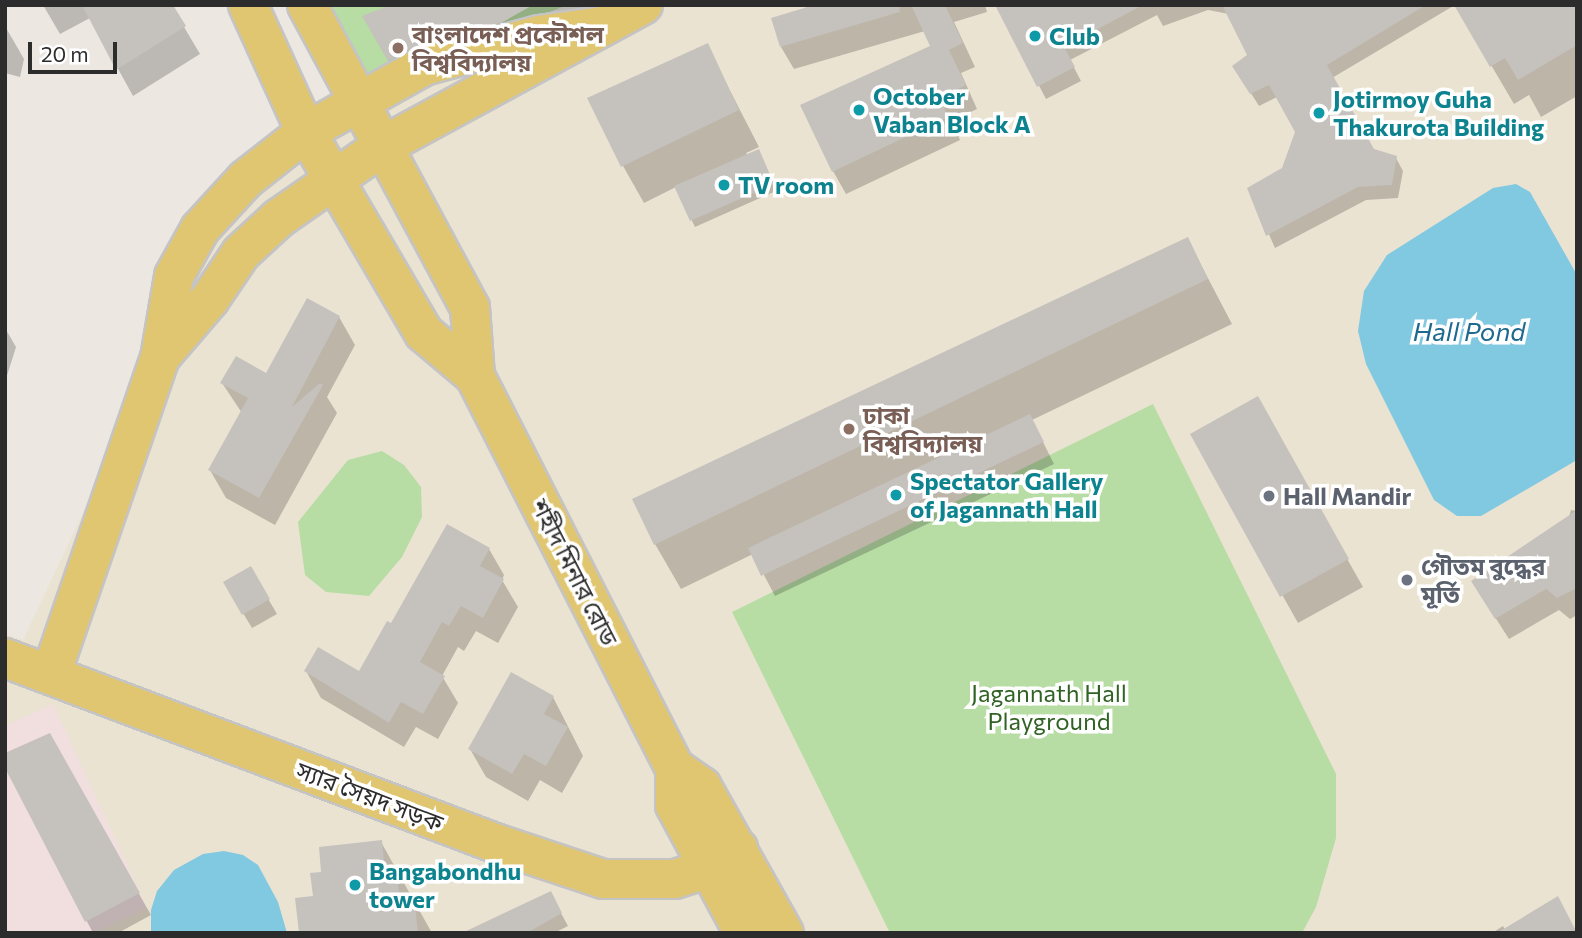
<!DOCTYPE html>
<meta charset="utf-8">
<style>
body{margin:0}
#map{position:relative;width:1582px;height:938px;overflow:hidden;background:#ece7e1;font-family:Commissioner,"Noto Sans Bengali",sans-serif}
div>[style]{position:absolute}
[style*='--x']{left:calc(var(--x)*1px);top:calc(var(--y)*1px);width:calc(var(--w)*1px);rotate:calc(var(--a)*1deg)}
.education>*{inset:0;background:#ebe3d2}
.medical>*{inset:0;background:#f1dfe0}
.green>*{inset:0;background:#b7dca4}
.water>*{inset:0;background:#81c8e1}
.shadow>*{inset:0;background:#0003}
.building>*{inset:0;background:#c5c1bc}
.roads{filter:drop-shadow(2px 0 #c4c4c4) drop-shadow(-2px 0 #c4c4c4) drop-shadow(0 2px #c4c4c4) drop-shadow(0 -2px #c4c4c4)}
.major>*{height:38px;margin:-19px;padding:0 19px;transform-origin:19px;border-radius:19px;background:#e1c671}
.dots>*{width:19px;height:19px;translate:-50% -50%;box-sizing:border-box;border:4px solid #fff;border-radius:50%}
span{translate:-50% -50%;white-space:nowrap;text-align:center;line-height:1.15;-webkit-text-stroke:7px #fff;paint-order:stroke}
.education-label{font-size:24px;color:#785e54;font-weight:700}
.left{translate:0 -50%;text-align:left}
.culture-label{font-size:24px;color:#0d838f;font-weight:700}
.worship-label{font-size:24px;color:#5b616d;font-weight:700}
.street-label{font-size:24px;color:#2c2c2c}
.park-label{font-size:24px;color:#316224}
.water-label{font-size:26px;color:#1e698f;font-style:italic}
.frame{position:absolute;inset:0;border:7px solid #2c2c2c;pointer-events:none}
.scale{position:absolute;left:28px;top:42px;width:89px;height:32px;box-sizing:border-box;border:4px solid #2c2c2c;border-top:0;padding-left:9px;font-size:21px;line-height:24px;white-space:nowrap;color:#2c2c2c;-webkit-text-stroke:5px #fff;paint-order:stroke}
</style>
<div id="map">
<div class="education">
<div style="clip-path:polygon(620px 5px,1577px 5px,1577px 933px,5px 933px,5px 634px,23px 640px,219px 224px,376px 111px,433px 81px)"></div>
</div>
<div class="medical">
<div style="clip-path:polygon(53px 704px,147px 908px,93px 933px,5px 933px,5px 726px)"></div>
</div>
<div class="green">
<div style="clip-path:polygon(314px 5px,567px 5px,356px 90px)"></div>
<div style="clip-path:polygon(1153px 404px,1336px 774px,1336px 838px,1316px 907px,1302px 933px,890px 933px,732px 612px)"></div>
<div style="clip-path:polygon(382px 451px,404px 465px,421px 487px,422px 517px,402px 557px,369px 596px,326px 592px,305px 575px,298px 522px,348px 460px)"></div>
</div>
<div class="water">
<div style="clip-path:polygon(1516px 184px,1530px 192px,1577px 275px,1577px 460px,1481px 516px,1457px 516px,1434px 500px,1366px 364px,1358px 331px,1364px 291px,1387px 255px,1493px 188px)"></div>
<div style="clip-path:polygon(224px 851px,243px 855px,258px 865px,278px 902px,287px 933px,151px 933px,151px 910px,157px 891px,174px 870px,203px 854px)"></div>
</div>
<div class="shadow">
<div style="clip-path:polygon(43px 5px,171px 5px,200px 54px,133px 96px,90px 18px,60px 34px)"></div>
<div style="clip-path:polygon(395px 5px,635px 5px,439px 82px,411px 97px,364px 17px)"></div>
<div style="clip-path:polygon(821px 5px,985px 5px,987px 12px,954px 22px,975px 67px,961px 73px,977px 109px,952px 121px,960px 140px,846px 194px,833px 171px,933px 47px,925px 31px,794px 69px,781px 47px)"></div>
<div style="clip-path:polygon(997px 5px,1455px 5px,1332px 78px,1373px 151px,1396px 158px,1403px 171px,1398px 198px,1366px 200px,1275px 248px,1249px 189px,1283px 169px,1297px 132px,1277px 97px,1259px 106px,1242px 79px,1249px 56px,1229px 14px,1208px 10px,1163px 26px,1157px 15px,1070px 60px,1081px 81px,1046px 99px)"></div>
<div style="clip-path:polygon(1577px 5px,1577px 96px,1541px 117px,1529px 95px,1514px 104px,1464px 19px)"></div>
<div style="clip-path:polygon(5px 26px,24px 59px,20px 77px,5px 73px)"></div>
<div style="clip-path:polygon(707px 46px,759px 147px,746px 153px,748px 156px,762px 158px,776px 191px,695px 227px,676px 187px,644px 203px,623px 166px)"></div>
<div style="clip-path:polygon(1188px 240px,1232px 324px,1032px 420px,1054px 464px,775px 596px,753px 554px,681px 589px,655px 544px)"></div>
<div style="clip-path:polygon(339px 317px,355px 345px,327px 397px,337px 413px,275px 525px,226px 498px,210px 470px,242px 413px,222px 383px,267px 375px)"></div>
<div style="clip-path:polygon(5px 328px,16px 347px,5px 382px)"></div>
<div style="clip-path:polygon(1257px 399px,1363px 587px,1298px 623px,1192px 435px)"></div>
<div style="clip-path:polygon(1571px 510px,1577px 511px,1577px 615px,1570px 619px,1559px 610px,1509px 639px,1486px 603px,1569px 517px)"></div>
<div style="clip-path:polygon(489px 549px,504px 575px,502px 580px,518px 607px,498px 643px,476px 631px,464px 651px,458px 647px,442px 676px,458px 703px,438px 739px,416px 727px,404px 747px,321px 698px,306px 671px,360px 673px,392px 626px)"></div>
<div style="clip-path:polygon(250px 568px,277px 614px,252px 628px,225px 583px)"></div>
<div style="clip-path:polygon(553px 697px,583px 756px,562px 793px,540px 780px,528px 801px,486px 777px,470px 749px)"></div>
<div style="clip-path:polygon(49px 735px,151px 915px,118px 933px,93px 933px,5px 764px)"></div>
<div style="clip-path:polygon(381px 842px,432px 933px,301px 933px,323px 873px)"></div>
<div style="clip-path:polygon(550px 893px,568px 926px,554px 933px,466px 933px)"></div>
<div style="clip-path:polygon(1557px 898px,1577px 933px,1492px 933px,1503px 926px,1505px 930px)"></div>
</div>
<div class="building">
<div style="clip-path:polygon(82px 5px,173px 5px,186px 26px,116px 70px)"></div>
<div style="clip-path:polygon(391px 5px,533px 5px,501px 23px,418px 45px,388px 61px,362px 16px)"></div>
<div style="clip-path:polygon(814px 5px,899px 5px,900px 12px,780px 47px,771px 18px)"></div>
<div style="clip-path:polygon(911px 5px,945px 5px,963px 43px,949px 50px,966px 85px,940px 98px,948px 117px,832px 172px,800px 105px,930px 46px)"></div>
<div style="clip-path:polygon(995px 5px,1143px 5px,1064px 47px,1075px 67px,1037px 87px)"></div>
<div style="clip-path:polygon(1222px 5px,1426px 5px,1327px 65px,1374px 149px,1397px 156px,1392px 185px,1358px 187px,1266px 236px,1247px 188px,1282px 168px,1295px 132px,1269px 85px,1250px 94px,1232px 66px,1247px 55px)"></div>
<div style="clip-path:polygon(1454px 5px,1577px 5px,1577px 45px,1518px 80px,1505px 58px,1490px 67px)"></div>
<div style="clip-path:polygon(708px 43px,739px 110px,621px 167px,587px 98px)"></div>
<div style="clip-path:polygon(759px 149px,774px 184px,690px 221px,674px 186px)"></div>
<div style="clip-path:polygon(1188px 237px,1208px 279px,654px 545px,632px 499px)"></div>
<div style="clip-path:polygon(307px 298px,340px 316px,292px 407px,320px 383px,323px 385px,259px 498px,208px 470px,248px 398px,220px 383px,236px 356px,266px 373px)"></div>
<div style="clip-path:polygon(1258px 396px,1349px 559px,1280px 597px,1190px 434px)"></div>
<div style="clip-path:polygon(1030px 414px,1044px 442px,761px 576px,748px 548px)"></div>
<div style="clip-path:polygon(1577px 510px,1577px 588px,1557px 598px,1546px 589px,1495px 619px,1471px 581px)"></div>
<div style="clip-path:polygon(447px 524px,490px 548px,480px 566px,504px 579px,483px 618px,461px 606px,449px 626px,442px 622px,420px 662px,445px 676px,423px 714px,401px 702px,389px 723px,304px 671px,318px 647px,359px 671px,387px 621px,391px 623px)"></div>
<div style="clip-path:polygon(251px 566px,270px 599px,242px 615px,223px 582px)"></div>
<div style="clip-path:polygon(511px 672px,554px 696px,544px 714px,568px 727px,546px 766px,524px 754px,512px 774px,468px 749px)"></div>
<div style="clip-path:polygon(50px 733px,140px 893px,85px 922px,5px 768px,5px 753px)"></div>
<div style="clip-path:polygon(382px 840px,385px 872px,396px 871px,400px 899px,414px 897px,418px 933px,299px 933px,295px 898px,313px 896px,310px 873px,321px 872px,319px 847px)"></div>
<div style="clip-path:polygon(551px 891px,562px 913px,527px 933px,462px 933px)"></div>
<div style="clip-path:polygon(1558px 896px,1577px 933px,1497px 933px)"></div>
</div>
<div class="roads">
<div class="major">
<div style="--x:248;--y:5;--w:140;--a:65.5"></div>
<div style="--x:306;--y:132;--w:233;--a:59.6"></div>
<div style="--x:424;--y:333;--w:67;--a:40.1"></div>
<div style="--x:475;--y:376;--w:440;--a:63"></div>
<div style="--x:675;--y:768;--w:37;--a:90"></div>
<div style="--x:675;--y:805;--w:145;--a:61.7"></div>
<div style="--x:307;--y:5;--w:344;--a:61.7"></div>
<div style="--x:470;--y:308;--w:68;--a:85.8"></div>
<div style="--x:161;--y:356;--w:75;--a:-49.3"></div>
<div style="--x:210;--y:299;--w:55;--a:-56"></div>
<div style="--x:241;--y:253;--w:52;--a:-42.6"></div>
<div style="--x:279;--y:218;--w:124;--a:-34.8"></div>
<div style="--x:381;--y:147;--w:298;--a:-28.5"></div>
<div style="--x:5;--y:658;--w:524;--a:20.68"></div>
<div style="--x:495;--y:843;--w:114;--a:18.4"></div>
<div style="--x:603;--y:879;--w:72;--a:0"></div>
<div style="--x:675;--y:879;--w:36;--a:-18"></div>
<div style="--x:709;--y:868;--w:35;--a:-33"></div>
<div style="--x:51;--y:674;--w:334;--a:-71"></div>
<div style="--x:160;--y:358;--w:83;--a:-80.3"></div>
<div style="--x:174;--y:276;--w:54;--a:-61"></div>
<div style="--x:200;--y:229;--w:68;--a:-47.4"></div>
<div style="--x:246;--y:179;--w:76;--a:-38.1"></div>
<div style="--x:306;--y:132;--w:135;--a:-29.2"></div>
<div style="--x:424;--y:66;--w:119;--a:-15.1"></div>
<div style="--x:539;--y:35;--w:64;--a:-8.1"></div>
<div style="--x:675;--y:768;--w:33;--a:35"></div>
<div style="--x:702;--y:787;--w:167;--a:60.7"></div>
</div>
</div>
<div class="dots">
<div style="left:1035px;top:36px;background:#0f9aa8"></div>
<div style="left:398px;top:48px;background:#8d6e63"></div>
<div style="left:859px;top:110px;background:#0f9aa8"></div>
<div style="left:1319px;top:113px;background:#0f9aa8"></div>
<div style="left:724px;top:185px;background:#0f9aa8"></div>
<div style="left:849px;top:429px;background:#8d6e63"></div>
<div style="left:896px;top:495px;background:#0f9aa8"></div>
<div style="left:1269px;top:496px;background:#6b7280"></div>
<div style="left:1407px;top:580px;background:#6b7280"></div>
<div style="left:355px;top:885px;background:#0f9aa8"></div>
</div>
<div class="education-label">
<span class="left" style="left:412px;top:48px">বাংলাদেশ প্রকৌশল<br>বিশ্ববিদ্যালয়</span>
<span class="left" style="left:863px;top:429px">ঢাকা<br>বিশ্ববিদ্যালয়</span>
</div>
<div class="culture-label">
<span class="left" style="left:1049px;top:36px">Club</span>
<span class="left" style="left:873px;top:110px">October<br>Vaban Block A</span>
<span class="left" style="left:1333px;top:113px">Jotirmoy Guha<br>Thakurota Building</span>
<span class="left" style="left:738px;top:185px">TV room</span>
<span class="left" style="left:910px;top:495px">Spectator Gallery<br>of Jagannath Hall</span>
<span class="left" style="left:369px;top:885px">Bangabondhu<br>tower</span>
</div>
<div class="worship-label">
<span class="left" style="left:1283px;top:496px">Hall Mandir</span>
<span class="left" style="left:1421px;top:580px">গৌতম বুদ্ধের<br>মূর্তি</span>
</div>
<div class="street-label">
<span style="left:575px;top:572px;rotate:63deg">শহীদ মিনার রোড</span>
<span style="left:370px;top:796px;rotate:21deg">স্যার সৈয়দ সড়ক</span>
</div>
<div class="park-label">
<span style="left:1049px;top:707px">Jagannath Hall<br>Playground</span>
</div>
<div class="water-label">
<span style="left:1469px;top:331px">Hall Pond</span>
</div>
<div class="frame"></div>
<div class="scale">20 m</div>
</div>
